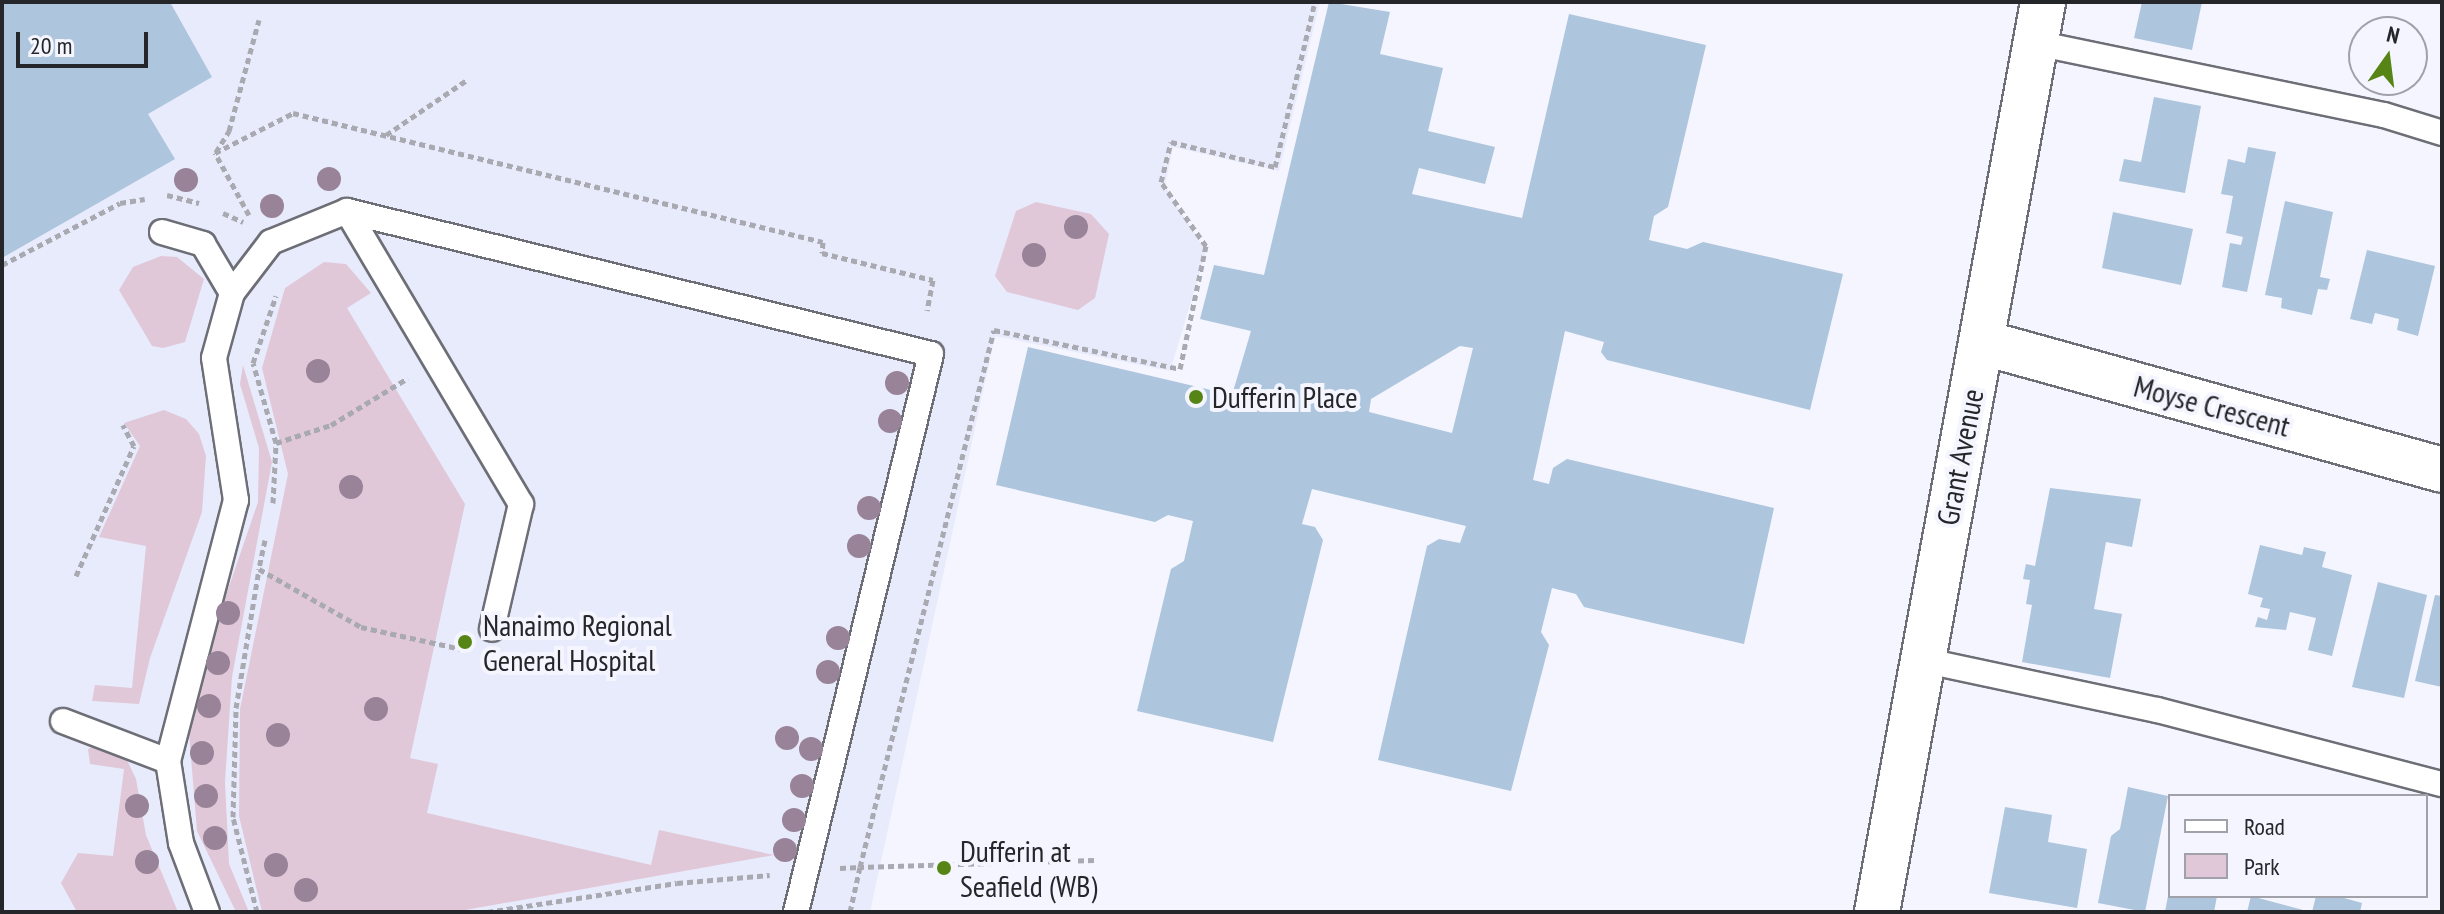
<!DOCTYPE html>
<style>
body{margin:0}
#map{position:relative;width:2444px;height:914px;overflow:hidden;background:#f4f5fe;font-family:"PT Sans Narrow",sans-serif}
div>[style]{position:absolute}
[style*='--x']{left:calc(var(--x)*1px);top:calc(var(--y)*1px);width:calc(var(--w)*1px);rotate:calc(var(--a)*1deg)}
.built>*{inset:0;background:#e8ebfc}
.green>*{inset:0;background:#e0c8d8}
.building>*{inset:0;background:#adc5dd}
.path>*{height:5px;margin-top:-2.5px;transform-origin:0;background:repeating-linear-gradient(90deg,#a9aab1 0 6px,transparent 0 10px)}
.roads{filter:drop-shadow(2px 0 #6d6e76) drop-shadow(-2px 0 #6d6e76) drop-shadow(0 2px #6d6e76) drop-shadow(0 -2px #6d6e76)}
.lane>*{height:24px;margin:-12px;padding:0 12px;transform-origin:12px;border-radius:12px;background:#fff}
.street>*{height:44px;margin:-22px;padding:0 22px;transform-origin:22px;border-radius:22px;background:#fff}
.trees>*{width:24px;height:24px;margin:-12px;border-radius:50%;background:#988398}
.dots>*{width:22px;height:22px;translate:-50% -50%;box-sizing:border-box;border:4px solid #f4f5fe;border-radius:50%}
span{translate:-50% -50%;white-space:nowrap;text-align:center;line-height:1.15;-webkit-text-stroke:8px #f4f5fe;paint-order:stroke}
.poi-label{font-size:30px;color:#252629}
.left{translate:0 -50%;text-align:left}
.street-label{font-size:30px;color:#252629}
.frame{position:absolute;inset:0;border:4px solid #252629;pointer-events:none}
.legend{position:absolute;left:2168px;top:794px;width:260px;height:104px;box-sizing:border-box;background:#f4f5fe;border:2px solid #a1a2a9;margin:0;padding:10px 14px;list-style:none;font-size:24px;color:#252629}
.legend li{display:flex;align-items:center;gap:16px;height:40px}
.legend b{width:40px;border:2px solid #a1a2a9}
.north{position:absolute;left:2348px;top:16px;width:80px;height:80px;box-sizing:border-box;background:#f4f5fe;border:2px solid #a1a2a9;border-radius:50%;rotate:14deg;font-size:22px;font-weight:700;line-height:32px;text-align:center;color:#252629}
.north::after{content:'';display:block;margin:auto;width:28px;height:36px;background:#568515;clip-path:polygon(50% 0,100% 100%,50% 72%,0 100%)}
.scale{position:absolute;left:16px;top:32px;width:132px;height:36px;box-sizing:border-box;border:4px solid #252629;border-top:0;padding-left:10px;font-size:24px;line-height:28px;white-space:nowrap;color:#252629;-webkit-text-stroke:6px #f4f5fe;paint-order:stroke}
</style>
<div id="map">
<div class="built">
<div style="clip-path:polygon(2px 2px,1320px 2px,1279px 171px,1173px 147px,1165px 186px,1206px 252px,1170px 371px,995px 336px,870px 912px,2px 912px)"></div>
</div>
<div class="green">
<div style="clip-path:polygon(1036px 202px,1091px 214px,1109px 234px,1095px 298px,1078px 310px,1007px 292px,995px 276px,1016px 211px)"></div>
<div style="clip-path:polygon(161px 256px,177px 257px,204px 279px,185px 342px,163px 348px,152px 346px,119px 290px,133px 267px)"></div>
<div style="clip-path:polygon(324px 262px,346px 264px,371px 293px,347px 308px,465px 504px,410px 758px,438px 764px,427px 813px,651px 865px,659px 830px,774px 855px,454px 912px,262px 912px,239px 816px,240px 709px,288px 474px,262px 368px,285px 288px)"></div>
<div style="clip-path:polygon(243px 365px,272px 462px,232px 677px,225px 782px,229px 864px,249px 912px,236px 912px,197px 831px,189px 733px,198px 677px,258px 502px,259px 448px,240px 384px)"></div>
<div style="clip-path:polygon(164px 410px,186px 419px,199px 434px,206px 456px,202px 512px,150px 658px,139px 704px,92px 701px,95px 685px,132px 688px,146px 546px,99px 537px,140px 446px,124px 423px)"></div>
<div style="clip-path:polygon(95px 746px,127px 760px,136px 779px,146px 835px,178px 912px,77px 912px,61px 883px,78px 853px,113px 856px,124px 769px,90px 764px,88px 749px)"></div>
</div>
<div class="building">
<div style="clip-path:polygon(2px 2px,170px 2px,212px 77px,148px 114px,175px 159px,2px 258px)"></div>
<div style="clip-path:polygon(evenodd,1329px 2px,1390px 12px,1380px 54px,1443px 68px,1428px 131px,1495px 147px,1485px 184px,1419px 168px,1412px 194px,1522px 218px,1569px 14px,1706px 45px,1668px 207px,1654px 216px,1649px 240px,1687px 249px,1703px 242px,1843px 274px,1810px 410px,1607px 360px,1601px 352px,1604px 342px,1565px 331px,1533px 480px,1549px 484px,1553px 468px,1567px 459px,1774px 508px,1744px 644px,1584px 607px,1576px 594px,1552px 588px,1541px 632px,1549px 645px,1511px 791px,1378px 760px,1427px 546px,1439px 539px,1460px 543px,1466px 526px,1312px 489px,1302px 524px,1315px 527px,1323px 540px,1273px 742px,1137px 711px,1171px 569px,1184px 561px,1193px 521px,1168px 515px,1155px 522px,996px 485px,1028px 347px,1232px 395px,1251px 331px,1200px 319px,1214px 265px,1264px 275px,1329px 2px,1460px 346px,1473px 348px,1452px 433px,1369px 412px,1371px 399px,1460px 346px)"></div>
<div style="clip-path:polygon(2142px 2px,2202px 2px,2192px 50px,2134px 38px)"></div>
<div style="clip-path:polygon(2154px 97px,2201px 106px,2185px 193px,2119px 181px,2124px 159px,2141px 162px)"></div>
<div style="clip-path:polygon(2248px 147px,2276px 152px,2247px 292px,2222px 287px,2230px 243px,2241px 245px,2243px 237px,2226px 233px,2233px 196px,2221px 194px,2228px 159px,2245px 163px)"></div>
<div style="clip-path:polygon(2285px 201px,2333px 212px,2320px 277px,2330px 279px,2327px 290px,2318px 289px,2312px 315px,2281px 308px,2282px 298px,2265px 295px)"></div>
<div style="clip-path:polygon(2113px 212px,2193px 229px,2181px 285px,2102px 268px)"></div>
<div style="clip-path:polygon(2367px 250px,2435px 266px,2418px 336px,2397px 330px,2399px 319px,2375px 313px,2372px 324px,2350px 319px)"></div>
<div style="clip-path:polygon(2050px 488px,2141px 499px,2132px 547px,2106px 542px,2094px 609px,2122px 614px,2110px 678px,2022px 662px,2032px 605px,2026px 604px,2030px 580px,2023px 579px,2026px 564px,2035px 566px)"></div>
<div style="clip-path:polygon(2260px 545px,2302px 555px,2304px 547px,2326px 552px,2322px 567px,2352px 575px,2332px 656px,2308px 650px,2316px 618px,2290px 612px,2286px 630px,2255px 627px,2258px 617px,2267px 620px,2270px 609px,2260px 607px,2263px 598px,2248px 594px)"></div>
<div style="clip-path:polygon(2378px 582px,2427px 595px,2404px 698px,2352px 687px)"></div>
<div style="clip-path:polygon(2435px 595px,2442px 596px,2442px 687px,2415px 681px)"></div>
<div style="clip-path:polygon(2128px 787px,2168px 796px,2145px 912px,2098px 903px,2111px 836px,2120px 829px)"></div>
<div style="clip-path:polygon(2005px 807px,2052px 815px,2048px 842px,2087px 849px,2077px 908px,1989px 893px)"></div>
<div style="clip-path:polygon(2168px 896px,2217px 896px,2214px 912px,2165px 912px)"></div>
<div style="clip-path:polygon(2251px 896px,2307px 911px,2307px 912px,2247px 912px)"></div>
<div style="clip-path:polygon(2316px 896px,2337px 896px,2362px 903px,2360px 912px,2312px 912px)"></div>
</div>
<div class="path">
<div style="--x:386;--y:135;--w:98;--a:-34.2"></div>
<div style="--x:216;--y:152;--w:25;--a:-58"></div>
<div style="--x:229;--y:131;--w:115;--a:-74.9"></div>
<div style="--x:167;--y:195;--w:33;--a:14"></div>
<div style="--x:223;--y:213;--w:22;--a:24"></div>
<div style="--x:249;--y:215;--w:71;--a:-118.7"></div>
<div style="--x:215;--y:153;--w:88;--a:-27.1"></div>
<div style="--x:293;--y:113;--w:545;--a:13.68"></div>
<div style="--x:823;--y:242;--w:11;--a:95"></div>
<div style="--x:822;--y:253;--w:114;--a:13.7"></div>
<div style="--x:933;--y:280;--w:31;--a:101"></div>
<div style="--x:2;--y:265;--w:133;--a:-27.7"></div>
<div style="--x:120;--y:203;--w:25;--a:-9"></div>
<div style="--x:276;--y:443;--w:58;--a:-18.1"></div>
<div style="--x:331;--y:425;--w:90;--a:-31.4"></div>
<div style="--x:273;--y:503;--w:60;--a:-87.1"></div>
<div style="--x:276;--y:443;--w:83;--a:-106"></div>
<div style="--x:253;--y:363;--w:71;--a:-71.1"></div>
<div style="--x:265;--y:540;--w:30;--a:102"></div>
<div style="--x:259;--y:569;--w:117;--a:29.6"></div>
<div style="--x:361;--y:627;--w:103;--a:12.3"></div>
<div style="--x:76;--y:576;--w:142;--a:-66"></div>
<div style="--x:134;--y:446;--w:24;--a:-118"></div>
<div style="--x:1094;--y:860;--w:234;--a:178.3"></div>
<div style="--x:860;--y:867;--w:553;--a:-75.99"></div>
<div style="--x:994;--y:330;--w:190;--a:11.8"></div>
<div style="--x:1180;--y:369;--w:126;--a:-78.1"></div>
<div style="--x:1206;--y:246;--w:78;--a:-125.1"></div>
<div style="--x:1161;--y:182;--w:41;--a:-76"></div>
<div style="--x:1171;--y:142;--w:107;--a:13.5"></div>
<div style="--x:1275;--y:167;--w:170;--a:-76.4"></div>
<div style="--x:840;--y:868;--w:20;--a:-3"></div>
<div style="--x:860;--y:867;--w:46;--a:102.5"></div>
<div style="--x:257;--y:912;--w:98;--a:-104.2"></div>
<div style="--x:233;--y:817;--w:109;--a:-88.4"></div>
<div style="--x:236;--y:708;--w:141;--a:-80.6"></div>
<div style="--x:487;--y:912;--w:192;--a:-8.7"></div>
<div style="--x:677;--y:883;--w:93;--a:-4.9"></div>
</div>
<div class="roads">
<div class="lane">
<div style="--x:2036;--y:43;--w:355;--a:11.7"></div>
<div style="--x:2384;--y:115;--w:61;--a:17.2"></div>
<div style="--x:347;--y:211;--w:601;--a:13.76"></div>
<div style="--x:931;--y:354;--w:574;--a:103.6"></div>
<div style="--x:162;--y:232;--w:43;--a:16.3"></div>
<div style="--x:203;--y:244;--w:57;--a:59.4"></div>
<div style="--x:232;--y:293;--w:67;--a:105.5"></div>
<div style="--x:214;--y:358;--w:144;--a:81.2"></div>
<div style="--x:236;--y:500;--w:270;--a:104.6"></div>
<div style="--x:168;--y:761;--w:83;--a:81"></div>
<div style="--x:181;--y:843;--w:74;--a:69.4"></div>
<div style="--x:232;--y:293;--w:64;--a:-52.6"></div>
<div style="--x:271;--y:242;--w:82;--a:-22.2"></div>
<div style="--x:347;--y:211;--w:341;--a:59.3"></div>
<div style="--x:521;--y:504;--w:128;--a:103.1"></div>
<div style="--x:1922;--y:660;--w:240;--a:12"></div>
<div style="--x:2157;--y:710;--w:294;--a:14.6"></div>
<div style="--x:63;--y:721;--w:112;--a:20.9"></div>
</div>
<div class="street">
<div style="--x:1981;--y:342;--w:478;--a:15.5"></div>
<div style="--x:1877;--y:912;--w:925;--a:-79.66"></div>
</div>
</div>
<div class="trees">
<div style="left:329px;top:179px"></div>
<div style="left:186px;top:180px"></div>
<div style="left:272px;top:206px"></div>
<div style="left:1076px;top:227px"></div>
<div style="left:1034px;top:255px"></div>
<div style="left:318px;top:371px"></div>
<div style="left:897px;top:383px"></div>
<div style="left:890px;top:421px"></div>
<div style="left:351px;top:487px"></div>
<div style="left:869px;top:508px"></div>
<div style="left:859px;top:546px"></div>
<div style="left:228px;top:613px"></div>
<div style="left:838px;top:638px"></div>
<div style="left:218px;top:663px"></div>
<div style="left:828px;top:672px"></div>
<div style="left:209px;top:706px"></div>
<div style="left:376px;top:709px"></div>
<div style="left:278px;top:735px"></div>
<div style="left:787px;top:738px"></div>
<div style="left:811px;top:749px"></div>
<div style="left:202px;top:753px"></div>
<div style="left:802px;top:786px"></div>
<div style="left:206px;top:796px"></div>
<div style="left:137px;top:806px"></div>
<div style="left:794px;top:820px"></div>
<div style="left:215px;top:838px"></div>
<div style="left:785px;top:850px"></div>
<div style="left:147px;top:862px"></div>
<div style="left:276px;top:865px"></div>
<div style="left:306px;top:890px"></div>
</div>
<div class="dots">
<div style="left:1196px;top:397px;background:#568515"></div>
<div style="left:465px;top:642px;background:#568515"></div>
<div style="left:944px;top:868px;background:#568515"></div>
</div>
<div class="poi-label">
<span class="left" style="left:1212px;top:397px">Dufferin Place</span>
<span class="left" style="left:483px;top:642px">Nanaimo Regional<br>General Hospital</span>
<span class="left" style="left:960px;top:868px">Dufferin at<br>Seafield (WB)</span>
</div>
<div class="street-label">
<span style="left:2212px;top:406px;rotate:15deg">Moyse Crescent</span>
<span style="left:1960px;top:457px;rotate:-79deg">Grant Avenue</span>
</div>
<div class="frame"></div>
<ul class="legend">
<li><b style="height:10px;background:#fff"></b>Road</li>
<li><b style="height:22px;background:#e0c8d8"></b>Park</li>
</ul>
<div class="north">N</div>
<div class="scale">20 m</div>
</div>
